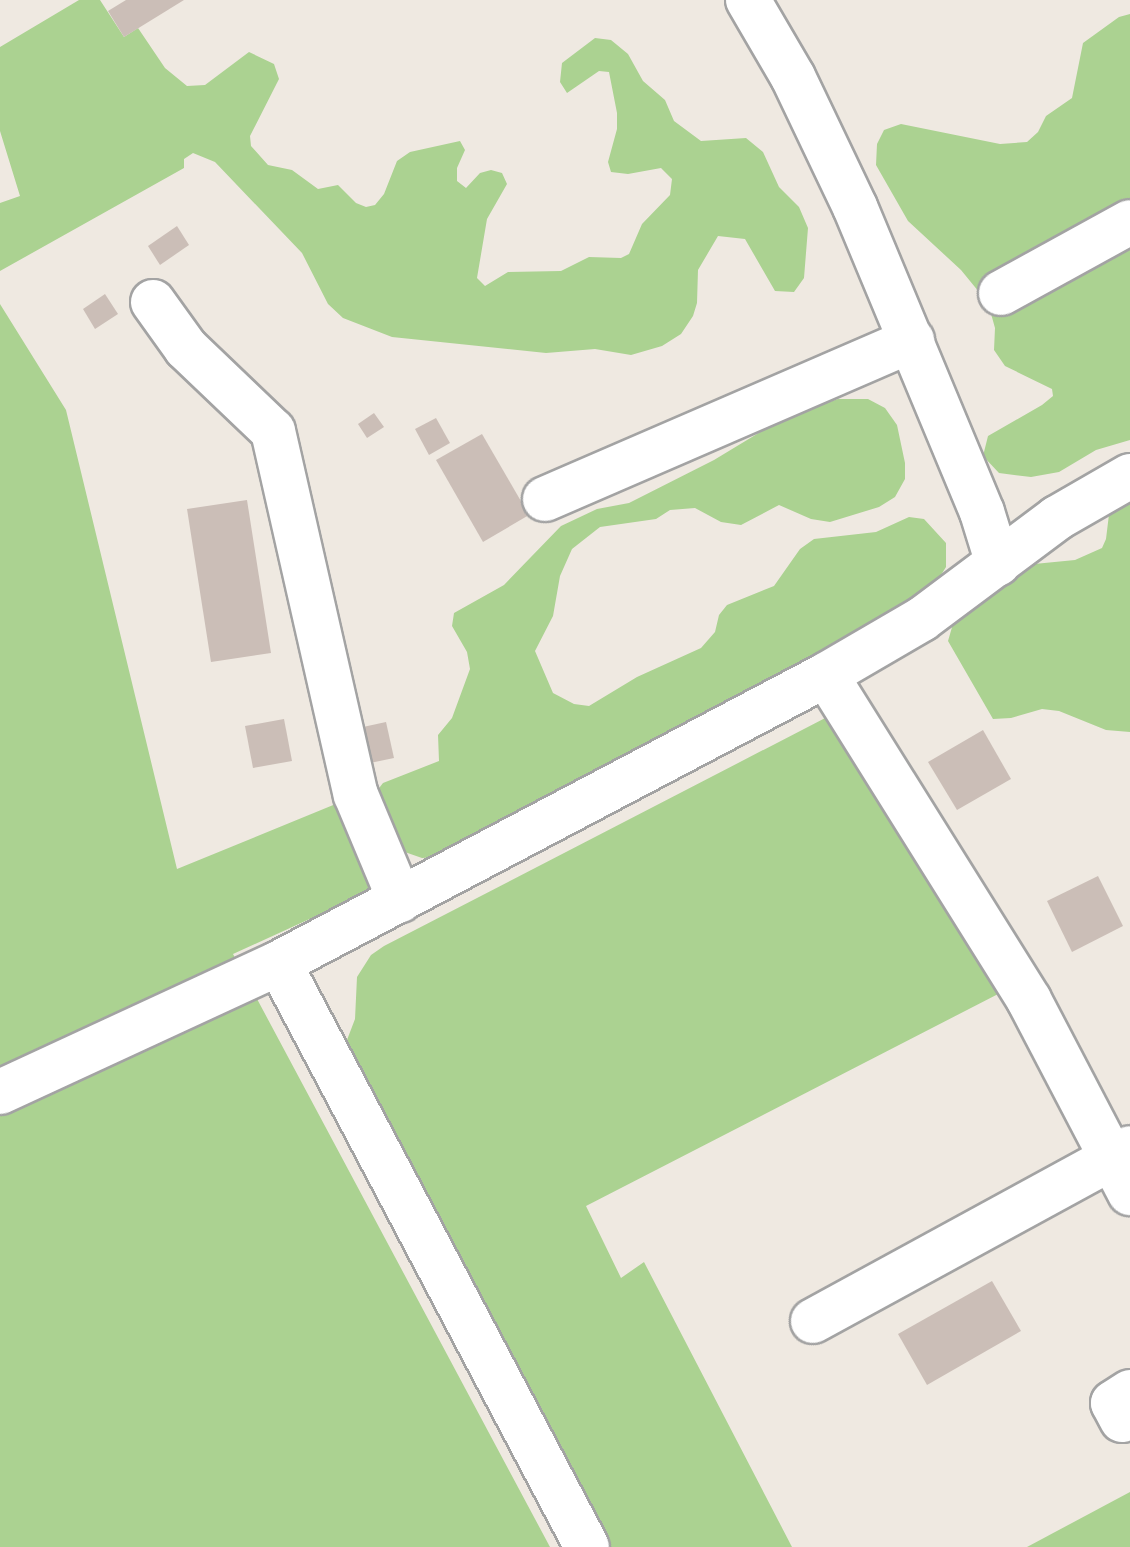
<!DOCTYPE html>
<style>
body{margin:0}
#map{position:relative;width:1130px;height:1547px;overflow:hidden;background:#efe9e1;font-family:"Nunito Sans",sans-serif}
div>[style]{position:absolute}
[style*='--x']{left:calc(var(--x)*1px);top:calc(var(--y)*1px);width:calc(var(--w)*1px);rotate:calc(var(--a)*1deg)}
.forest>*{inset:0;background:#abd291}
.building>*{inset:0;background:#cbbeb7}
.roads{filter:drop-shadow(2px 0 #a3a3a3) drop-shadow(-2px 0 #a3a3a3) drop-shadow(0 2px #a3a3a3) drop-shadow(0 -2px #a3a3a3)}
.minor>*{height:44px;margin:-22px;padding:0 22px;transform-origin:22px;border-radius:22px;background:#fff}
span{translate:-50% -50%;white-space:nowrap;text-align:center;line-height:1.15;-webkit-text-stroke:6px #fff;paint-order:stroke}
</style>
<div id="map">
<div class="forest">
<div style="clip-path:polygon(79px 0,100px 0,124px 37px,138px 28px,165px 68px,187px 86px,205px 85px,249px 52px,274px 64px,279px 79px,250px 136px,251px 146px,268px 165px,292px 170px,318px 189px,338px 185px,356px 203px,366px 207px,375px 205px,384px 194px,397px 161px,410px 152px,460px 141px,465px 150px,457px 168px,457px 181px,466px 188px,480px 173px,491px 170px,502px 173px,507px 184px,487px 219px,477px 278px,485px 286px,508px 272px,561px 271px,589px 257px,621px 258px,629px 254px,642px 224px,670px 195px,672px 179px,661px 168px,628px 174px,611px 172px,608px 162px,617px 129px,617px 113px,609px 72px,599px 71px,567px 93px,560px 82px,562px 63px,595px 38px,611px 40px,628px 54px,643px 81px,665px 100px,674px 121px,701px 141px,746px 138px,763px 152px,779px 187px,799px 207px,808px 228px,804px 278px,794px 292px,775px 291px,745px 239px,718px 236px,698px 270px,697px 303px,693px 316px,681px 334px,662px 346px,631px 355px,595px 349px,546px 353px,392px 337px,343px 318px,328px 304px,302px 253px,215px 162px,193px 153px,184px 159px,184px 168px,0 271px,0 203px,20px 196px,0 131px,0 47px)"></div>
<div style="clip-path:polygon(1130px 14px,1130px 440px,1096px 450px,1059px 472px,1031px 477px,999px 473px,983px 456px,988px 436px,1042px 405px,1053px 396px,1052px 389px,1005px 366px,994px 350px,995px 328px,988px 303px,961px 270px,908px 221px,876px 165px,877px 144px,884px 130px,901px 124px,1000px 144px,1027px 142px,1038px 132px,1046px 116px,1072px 98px,1083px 43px,1119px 17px)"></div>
<div style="clip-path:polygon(0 304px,66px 410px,177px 869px,343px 801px,377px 877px,362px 895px,233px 954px,550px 1547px,0 1547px)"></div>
<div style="clip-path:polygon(838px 399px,868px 399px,885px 408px,897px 425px,905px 463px,905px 479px,895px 497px,879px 507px,830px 522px,811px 519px,779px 505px,741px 525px,721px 522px,695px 508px,670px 510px,656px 519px,600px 527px,572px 549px,560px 576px,553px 616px,535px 651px,553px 693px,574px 704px,589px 706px,637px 677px,701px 648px,715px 632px,719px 615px,727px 605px,774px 586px,800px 549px,814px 539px,876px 532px,909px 517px,924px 519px,946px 543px,946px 567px,936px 583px,866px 632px,439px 857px,422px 858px,399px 850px,373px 796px,383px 783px,439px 761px,438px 735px,452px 718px,470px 669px,467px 652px,452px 626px,454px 613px,504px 585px,561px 526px,597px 509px,629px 503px,714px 460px,785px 417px)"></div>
<div style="clip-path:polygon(1130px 488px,1130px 732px,1106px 730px,1059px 711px,1042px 709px,1011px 718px,993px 719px,948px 641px,955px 617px,1024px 565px,1075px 560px,1102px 548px,1106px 539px,1111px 498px)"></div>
<div style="clip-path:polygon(831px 715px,1002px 992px,586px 1206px,621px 1278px,644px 1262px,792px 1547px,608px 1547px,349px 1051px,347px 1040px,355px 1019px,357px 977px,371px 955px,384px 946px)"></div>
<div style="clip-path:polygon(1130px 1492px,1130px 1547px,1027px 1547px)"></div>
</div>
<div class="building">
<div style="clip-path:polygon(126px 0,184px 0,124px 37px,108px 11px)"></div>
<div style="clip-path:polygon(177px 226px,189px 245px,160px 265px,148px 246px)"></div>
<div style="clip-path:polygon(105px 294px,118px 314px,95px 329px,83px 309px)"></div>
<div style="clip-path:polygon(374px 413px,384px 427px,367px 438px,358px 424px)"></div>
<div style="clip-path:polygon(436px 418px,450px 443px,429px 455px,415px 429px)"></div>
<div style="clip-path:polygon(482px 434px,529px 515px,483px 542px,436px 460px)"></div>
<div style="clip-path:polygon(247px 500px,271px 653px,211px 662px,187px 509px)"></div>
<div style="clip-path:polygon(284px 719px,292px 761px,253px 768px,245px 726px)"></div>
<div style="clip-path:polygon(386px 722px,394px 758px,370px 763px,363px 727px)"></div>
<div style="clip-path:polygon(983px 730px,1011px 779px,957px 810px,928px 762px)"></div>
<div style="clip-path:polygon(1098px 876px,1123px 926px,1072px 952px,1047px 901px)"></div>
<div style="clip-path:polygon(992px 1281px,1021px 1331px,927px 1385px,898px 1334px)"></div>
</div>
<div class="roads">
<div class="minor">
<div style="--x:748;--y:0;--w:89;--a:59.7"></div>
<div style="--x:793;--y:77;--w:144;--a:64.5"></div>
<div style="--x:855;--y:207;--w:330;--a:67.4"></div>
<div style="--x:982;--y:512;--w:54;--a:72.9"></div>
<div style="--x:1001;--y:293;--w:147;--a:-28.8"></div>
<div style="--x:153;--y:302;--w:57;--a:54.3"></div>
<div style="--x:186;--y:348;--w:120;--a:43.7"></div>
<div style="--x:273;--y:431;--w:373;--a:77.2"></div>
<div style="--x:356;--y:795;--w:114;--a:67.3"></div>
<div style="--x:545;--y:499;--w:400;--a:-23.4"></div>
<div style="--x:826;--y:675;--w:383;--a:58"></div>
<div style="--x:1029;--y:1000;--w:218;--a:62.4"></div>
<div style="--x:279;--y:963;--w:660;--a:62.19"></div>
<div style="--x:0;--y:1092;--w:307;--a:-24.8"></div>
<div style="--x:279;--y:963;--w:618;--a:-27.77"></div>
<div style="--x:826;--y:675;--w:111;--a:-30.3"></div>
<div style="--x:922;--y:619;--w:169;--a:-36.8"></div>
<div style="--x:1057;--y:518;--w:84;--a:-29.9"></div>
<div style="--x:813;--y:1321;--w:361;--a:-28.6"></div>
<div style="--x:1122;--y:1420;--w:19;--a:-118"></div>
<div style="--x:1113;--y:1403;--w:20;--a:-33"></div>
</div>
</div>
</div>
